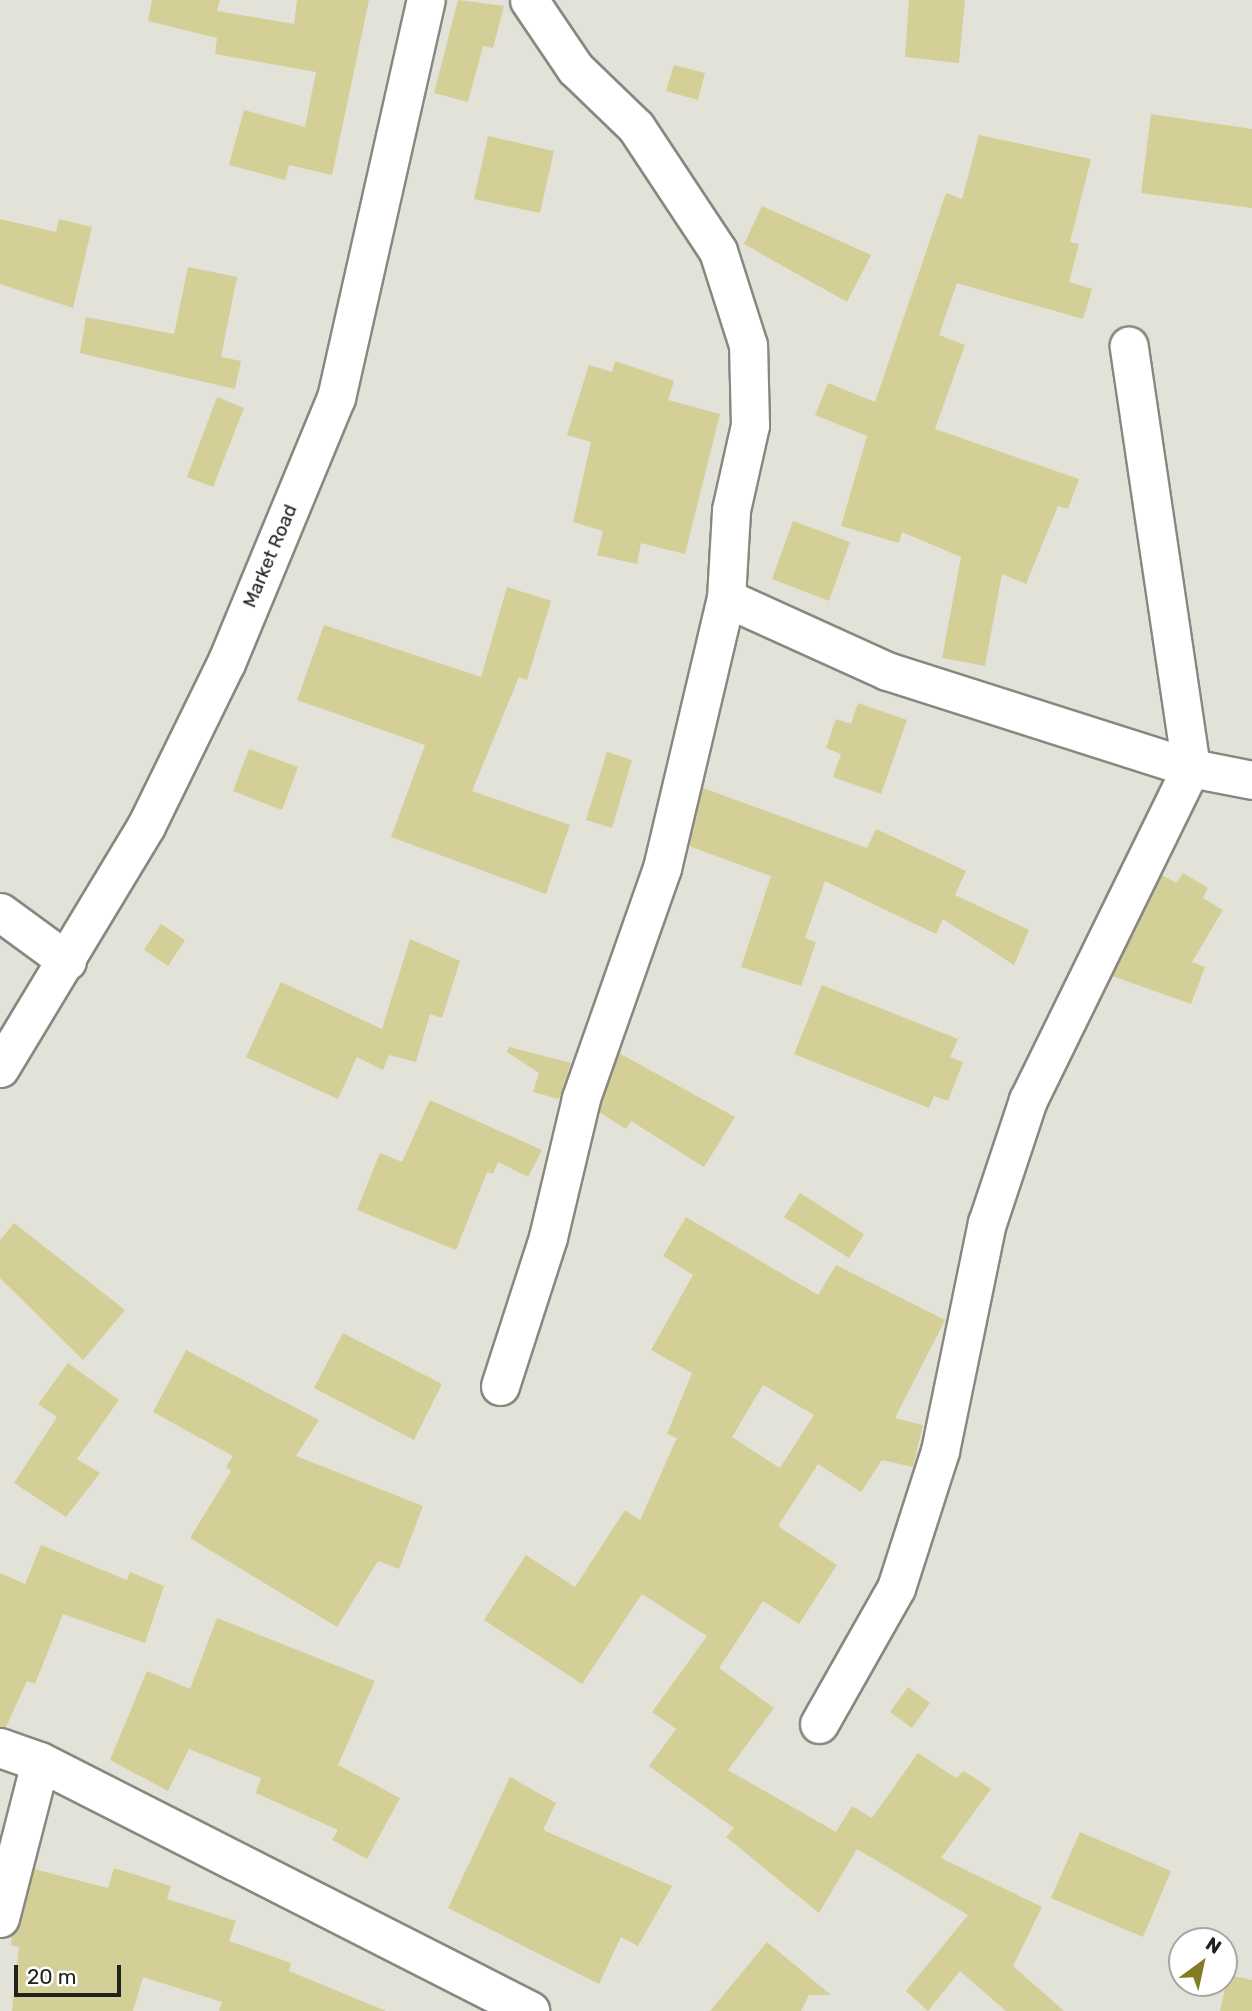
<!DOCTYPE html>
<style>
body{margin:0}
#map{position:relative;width:1252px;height:2011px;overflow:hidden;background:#e3e2d9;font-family:Rubik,sans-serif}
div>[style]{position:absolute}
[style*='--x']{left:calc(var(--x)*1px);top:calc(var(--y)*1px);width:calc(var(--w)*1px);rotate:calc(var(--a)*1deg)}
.building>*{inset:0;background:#d3cf96}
.roads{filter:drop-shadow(2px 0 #898880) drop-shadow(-2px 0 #898880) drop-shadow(0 2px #898880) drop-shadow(0 -2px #898880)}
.minor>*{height:37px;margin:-18.5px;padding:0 18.5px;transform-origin:18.5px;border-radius:18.5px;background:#fff}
.tertiary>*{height:38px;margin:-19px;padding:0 19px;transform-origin:19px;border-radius:19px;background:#fff}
span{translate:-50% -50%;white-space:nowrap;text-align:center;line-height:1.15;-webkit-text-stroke:5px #fff;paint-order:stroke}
.street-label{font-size:19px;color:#21211d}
.north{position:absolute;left:1168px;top:1927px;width:70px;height:70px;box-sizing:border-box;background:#fff;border:2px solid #a6a6a5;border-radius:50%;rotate:33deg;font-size:19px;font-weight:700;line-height:28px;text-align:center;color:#21211d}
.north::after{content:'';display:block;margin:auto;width:24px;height:32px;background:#847c22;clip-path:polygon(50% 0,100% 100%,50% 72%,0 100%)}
.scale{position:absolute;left:14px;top:1965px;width:107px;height:32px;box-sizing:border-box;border:4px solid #21211d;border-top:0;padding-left:9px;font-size:21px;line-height:24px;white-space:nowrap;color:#21211d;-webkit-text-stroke:5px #fff;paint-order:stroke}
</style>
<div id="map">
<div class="building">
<div style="clip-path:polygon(152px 0,220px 0,217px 11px,294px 24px,297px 0,369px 0,332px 175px,289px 165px,285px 180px,229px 165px,244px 110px,305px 127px,316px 72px,215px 54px,217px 38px,148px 21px)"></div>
<div style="clip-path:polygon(458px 0,504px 6px,493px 48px,483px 46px,468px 102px,434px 93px)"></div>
<div style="clip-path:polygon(909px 0,965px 0,959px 63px,905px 57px)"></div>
<div style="clip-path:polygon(674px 65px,705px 73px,698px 100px,666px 91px)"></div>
<div style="clip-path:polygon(1151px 114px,1252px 129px,1252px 208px,1141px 193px)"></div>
<div style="clip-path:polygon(979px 135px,1091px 159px,1070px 242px,1079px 244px,1069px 282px,1092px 289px,1083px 319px,957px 283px,939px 335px,965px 345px,935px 429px,1079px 479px,1068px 509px,1058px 506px,1026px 584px,1002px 574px,985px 666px,942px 658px,961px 557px,902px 532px,899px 543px,841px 526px,867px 436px,815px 415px,828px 383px,875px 402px,946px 193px,962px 199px)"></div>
<div style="clip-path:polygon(488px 136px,554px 151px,540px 213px,474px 199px)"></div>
<div style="clip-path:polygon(762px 206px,871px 255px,847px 302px,744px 244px)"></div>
<div style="clip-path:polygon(0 219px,56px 232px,59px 219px,92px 227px,73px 308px,0 284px)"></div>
<div style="clip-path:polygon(188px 267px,237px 277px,221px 357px,241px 361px,235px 389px,80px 353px,86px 317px,174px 334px)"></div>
<div style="clip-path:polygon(615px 361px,674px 381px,668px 400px,720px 414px,685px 554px,641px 543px,637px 564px,597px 555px,603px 531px,573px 522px,591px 442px,567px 435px,589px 365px,612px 372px)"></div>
<div style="clip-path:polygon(217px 397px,244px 408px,213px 487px,187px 477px)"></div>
<div style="clip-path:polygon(793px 521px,850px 542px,829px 601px,772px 579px)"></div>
<div style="clip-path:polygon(507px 587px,551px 601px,527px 680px,519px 677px,472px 791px,570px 825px,546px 894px,391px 837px,425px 745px,297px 700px,324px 625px,481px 677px)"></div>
<div style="clip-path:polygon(858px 703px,907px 720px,881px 794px,833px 777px,841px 754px,826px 748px,836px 719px,851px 724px)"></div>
<div style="clip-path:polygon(249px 749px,298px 767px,282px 810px,233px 791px)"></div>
<div style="clip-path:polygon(607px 752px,632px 760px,612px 828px,586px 820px)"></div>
<div style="clip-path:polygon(703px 788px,867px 848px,876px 829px,966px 871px,955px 895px,1029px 930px,1014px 965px,943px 919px,936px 934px,825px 881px,805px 938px,816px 942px,801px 986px,741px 967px,771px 876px,689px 846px)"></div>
<div style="clip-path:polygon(1183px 873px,1208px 888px,1203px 898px,1223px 910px,1192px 962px,1205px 967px,1191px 1004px,1112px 976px,1162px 875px,1176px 883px)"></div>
<div style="clip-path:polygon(161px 924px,185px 940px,168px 966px,144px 950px)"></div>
<div style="clip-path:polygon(410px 939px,460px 961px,442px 1018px,430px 1014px,416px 1062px,389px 1055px,383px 1070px,357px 1057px,338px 1099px,246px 1057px,281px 982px,382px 1029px)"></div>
<div style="clip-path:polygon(822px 985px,958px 1039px,950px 1057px,963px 1062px,948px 1101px,934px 1096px,929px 1108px,794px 1054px)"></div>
<div style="clip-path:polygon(509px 1047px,571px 1063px,559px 1099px,533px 1092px,539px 1073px,507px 1052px)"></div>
<div style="clip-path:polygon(619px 1053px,735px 1117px,704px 1167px,631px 1121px,626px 1129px,599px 1112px)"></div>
<div style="clip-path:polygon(430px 1100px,542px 1150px,528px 1177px,498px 1162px,493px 1174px,487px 1172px,456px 1250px,357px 1210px,380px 1153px,402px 1162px)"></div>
<div style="clip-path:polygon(800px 1193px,864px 1234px,849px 1258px,784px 1217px)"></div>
<div style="clip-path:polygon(evenodd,686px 1217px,818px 1295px,836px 1265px,945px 1320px,895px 1418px,923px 1425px,913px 1467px,882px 1460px,861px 1492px,818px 1464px,778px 1526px,837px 1565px,799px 1624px,763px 1601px,719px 1668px,774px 1708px,728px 1770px,836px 1832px,852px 1806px,872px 1818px,918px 1753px,956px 1778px,964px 1771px,991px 1789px,941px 1858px,1042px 1907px,1013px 1966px,1064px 2011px,1006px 2011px,960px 1971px,928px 2011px,906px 1991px,968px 1915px,857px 1849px,819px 1913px,726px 1837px,734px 1828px,649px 1766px,676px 1729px,652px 1712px,707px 1636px,642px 1594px,582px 1684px,484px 1620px,526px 1555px,575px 1587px,625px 1510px,640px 1520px,677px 1438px,667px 1434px,692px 1373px,651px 1350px,693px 1275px,663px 1256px,686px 1217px,763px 1385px,814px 1415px,780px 1468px,732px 1437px,763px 1385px)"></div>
<div style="clip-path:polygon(14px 1223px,125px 1310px,83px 1360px,0 1278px,0 1240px)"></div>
<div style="clip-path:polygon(343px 1333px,442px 1384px,414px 1440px,314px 1388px)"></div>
<div style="clip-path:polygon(186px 1350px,319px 1420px,296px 1456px,423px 1506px,399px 1569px,378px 1561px,337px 1627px,190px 1538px,231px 1471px,226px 1467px,233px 1456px,153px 1412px)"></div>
<div style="clip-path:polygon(68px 1363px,119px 1400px,77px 1459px,100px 1473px,66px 1517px,14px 1483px,57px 1417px,38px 1404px)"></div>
<div style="clip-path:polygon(41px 1545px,127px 1580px,130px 1572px,164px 1586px,145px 1643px,63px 1614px,35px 1684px,27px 1681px,6px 1727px,0 1727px,0 1573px,25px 1584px)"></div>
<div style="clip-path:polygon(217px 1618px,375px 1681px,338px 1765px,400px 1798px,367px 1859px,332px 1840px,338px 1830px,256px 1793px,261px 1778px,189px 1749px,168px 1791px,110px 1760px,147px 1671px,190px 1689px)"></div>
<div style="clip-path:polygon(908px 1687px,930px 1703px,912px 1728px,890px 1712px)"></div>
<div style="clip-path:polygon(510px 1777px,556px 1803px,543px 1830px,672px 1886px,638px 1946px,621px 1937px,599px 1984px,448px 1908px)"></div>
<div style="clip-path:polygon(1080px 1832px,1171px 1871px,1143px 1937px,1051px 1898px)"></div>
<div style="clip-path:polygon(114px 1868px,171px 1886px,167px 1899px,236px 1921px,229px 1941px,291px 1963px,289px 1971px,386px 2011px,219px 2011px,222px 2002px,143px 1977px,133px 2011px,12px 2011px,19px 1947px,11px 1945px,12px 1935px,34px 1869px,108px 1888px)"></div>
<div style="clip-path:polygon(767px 1942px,831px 1995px,809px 1995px,801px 2011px,710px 2011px)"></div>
<div style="clip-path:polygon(1228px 1975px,1252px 1980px,1252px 2011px,1220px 2011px)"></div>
</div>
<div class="roads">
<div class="minor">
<div style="--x:726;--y:598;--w:177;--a:24.4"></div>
<div style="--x:887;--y:671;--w:319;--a:17.7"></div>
<div style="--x:1191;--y:768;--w:62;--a:11.1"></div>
<div style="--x:0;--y:912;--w:83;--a:36.2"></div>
<div style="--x:0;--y:1068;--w:283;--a:-58.9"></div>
<div style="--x:146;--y:826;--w:182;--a:-63.9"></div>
<div style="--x:226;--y:663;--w:287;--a:-67.5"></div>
<div style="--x:336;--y:398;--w:408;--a:-77.3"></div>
<div style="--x:500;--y:1386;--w:157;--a:-72.1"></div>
<div style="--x:548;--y:1237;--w:143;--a:-76.6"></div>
<div style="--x:581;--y:1098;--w:244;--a:-70.6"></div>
<div style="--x:662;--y:868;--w:277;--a:-76.7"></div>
<div style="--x:726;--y:598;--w:88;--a:-86.7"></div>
<div style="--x:731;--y:510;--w:87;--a:-77.4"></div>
<div style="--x:750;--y:425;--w:80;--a:-91.4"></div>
<div style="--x:748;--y:345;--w:99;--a:-107.7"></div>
<div style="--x:718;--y:251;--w:149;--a:-123.5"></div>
<div style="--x:636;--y:127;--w:85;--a:-136"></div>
<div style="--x:575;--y:68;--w:82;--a:-124.1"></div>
<div style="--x:819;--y:1724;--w:156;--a:-60.5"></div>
<div style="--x:896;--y:1588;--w:144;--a:-72.2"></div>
<div style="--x:940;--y:1451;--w:233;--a:-78.4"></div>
<div style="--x:987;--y:1223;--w:130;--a:-71.6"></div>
<div style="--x:1028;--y:1100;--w:370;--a:-63.9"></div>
<div style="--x:1191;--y:768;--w:427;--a:-98.4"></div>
<div style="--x:0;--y:1918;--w:161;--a:-75.6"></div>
</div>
<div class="tertiary">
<div style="--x:0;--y:1748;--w:42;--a:19.3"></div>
<div style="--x:40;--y:1762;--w:550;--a:26.94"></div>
</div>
</div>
<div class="street-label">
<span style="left:270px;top:556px;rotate:-67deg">Market Road</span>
</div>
<div class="north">N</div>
<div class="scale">20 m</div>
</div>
